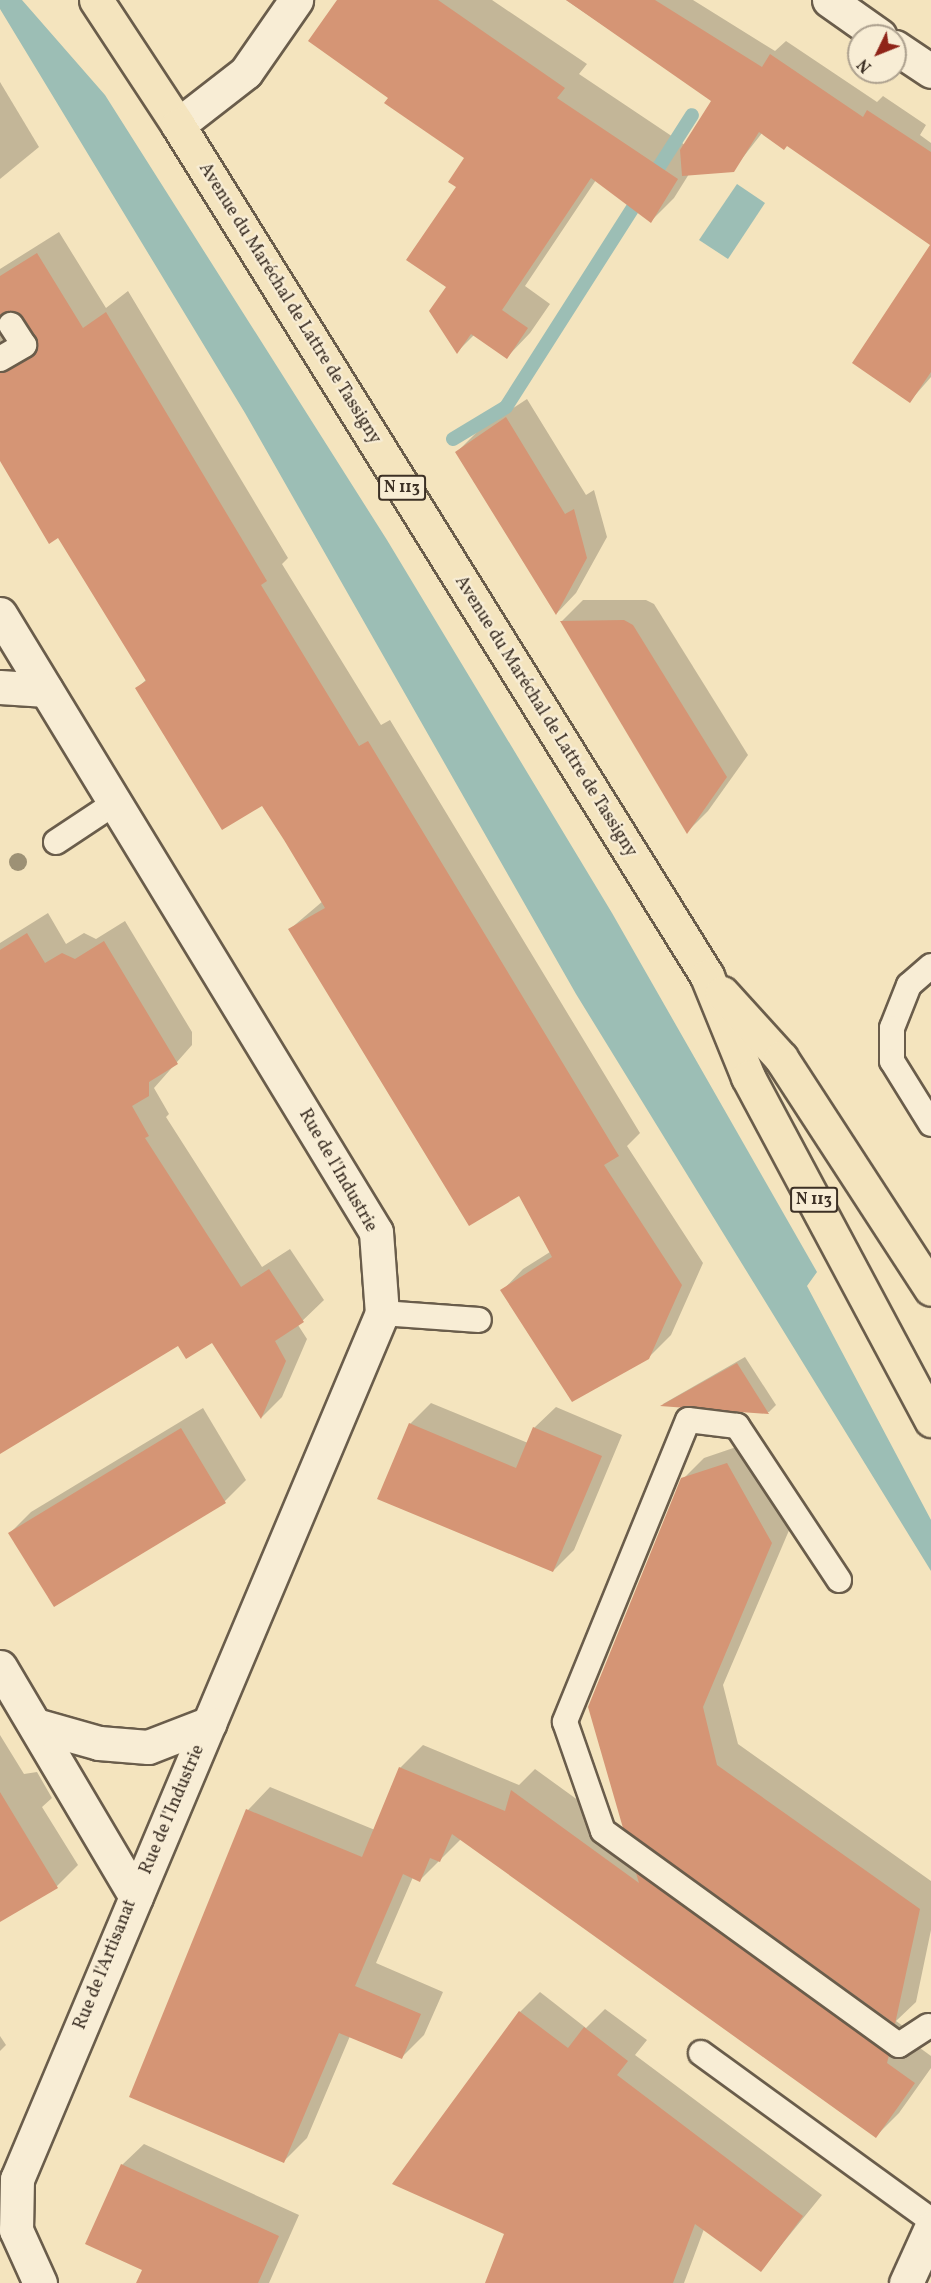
<!DOCTYPE html>
<meta charset="utf-8">
<style>
body{margin:0}
#map{position:relative;width:931px;height:2283px;overflow:hidden;background:#f4e4be;font-family:Vollkorn,serif}
div>[style]{position:absolute}
[style*='--x']{left:calc(var(--x)*1px);top:calc(var(--y)*1px);width:calc(var(--w)*1px);rotate:calc(var(--a)*1deg)}
.water>*{inset:0;background:#9cbeb5}
.shadow>*{inset:0;background:#0003}
.stream>*{height:14px;margin:-7px;padding:0 7px;transform-origin:7px;border-radius:7px;background:#9cbeb5}
.building>*{inset:0;background:#d59575}
.roads{filter:drop-shadow(2px 0 #6a5d4b) drop-shadow(-2px 0 #6a5d4b) drop-shadow(0 2px #6a5d4b) drop-shadow(0 -2px #6a5d4b)}
.service>*{height:24px;margin:-12px;padding:0 12px;transform-origin:12px;border-radius:12px;background:#f8edd5}
.minor>*{height:33px;margin:-16.5px;padding:0 16.5px;transform-origin:16.5px;border-radius:16.5px;background:#f8edd5}
.primary>*{height:33px;margin:-16.5px;padding:0 16.5px;transform-origin:16.5px;border-radius:16.5px;background:#f4e4be}
.trees>*{width:18px;height:18px;margin:-9px;border-radius:50%;background:#9d9175}
span{translate:-50% -50%;white-space:nowrap;text-align:center;line-height:1.15;-webkit-text-stroke:4.5px #f8edd5;paint-order:stroke}
.shield-label span{padding:2px 4px;background:#f8edd5;border:2px solid;border-radius:4px;-webkit-text-stroke-width:0}
.shield-label{font-size:16px;color:#3c3025;font-weight:700}
.street-label{font-size:18px;color:#3c3025}
.north{position:absolute;left:847px;top:24px;width:60px;height:60px;box-sizing:border-box;background:#f8edd5;border:2px solid #ada18f;border-radius:50%;rotate:227deg;font-size:16px;font-weight:700;line-height:24px;text-align:center;color:#3c3025}
.north::after{content:'';display:block;margin:auto;width:21px;height:27px;background:#8f2418;clip-path:polygon(50% 0,100% 100%,50% 72%,0 100%)}
</style>
<div id="map">
<div class="water">
<div style="clip-path:polygon(0 0,22px 0,105px 95px,387px 540px,612px 913px,817px 1272px,807px 1286px,931px 1520px,931px 1571px,576px 994px,245px 413px,0 9px)"></div>
<div style="clip-path:polygon(737px 184px,765px 203px,728px 259px,699px 240px)"></div>
</div>
<div class="shadow">
<div style="clip-path:polygon(372px 0,492px 0,587px 64px,579px 74px,685px 145px,713px 100px,566px 0,693px 0,775px 51px,786px 41px,877px 102px,883px 96px,926px 125px,920px 135px,931px 143px,931px 244px,788px 144px,762px 133px,733px 170px,689px 174px,674px 198px,651px 221px,596px 180px,525px 286px,550px 304px,530px 333px,507px 357px,474px 335px,457px 352px,448px 287px,458px 186px,467px 158px,390px 98px)"></div>
<div style="clip-path:polygon(0 82px,39px 147px,0 179px)"></div>
<div style="clip-path:polygon(evenodd,59px 232px,106px 308px,128px 291px,288px 558px,282px 564px,381px 725px,390px 720px,640px 1133px,627px 1146px,703px 1263px,671px 1335px,648px 1358px,502px 1291px,523px 1269px,550px 1252px,519px 1194px,290px 929px,323px 901px,263px 804px,137px 688px,147px 679px,59px 536px,0 458px,0 269px,59px 232px,24px 318px,37px 337px,38px 345px,30px 350px,8px 334px,24px 318px)"></div>
<div style="clip-path:polygon(931px 246px,931px 377px,910px 401px)"></div>
<div style="clip-path:polygon(527px 399px,586px 495px,594px 490px,607px 537px,576px 593px,557px 613px,457px 452px,477px 432px)"></div>
<div style="clip-path:polygon(583px 600px,646px 600px,654px 604px,748px 755px,708px 811px,687px 832px,562px 621px)"></div>
<div style="clip-path:polygon(48px 913px,66px 944px,84px 933px,96px 939px,125px 921px,192px 1032px,192px 1045px,154px 1088px,169px 1114px,166px 1117px,262px 1267px,290px 1249px,324px 1300px,298px 1325px,307px 1339px,282px 1397px,262px 1417px,212px 1341px,179px 1344px,0 1452px,0 943px)"></div>
<div style="clip-path:polygon(745px 1357px,776px 1405px,769px 1412px,663px 1404px)"></div>
<div style="clip-path:polygon(431px 1403px,528px 1443px,534px 1428px,556px 1407px,622px 1435px,574px 1550px,553px 1571px,410px 1424px)"></div>
<div style="clip-path:polygon(203px 1408px,246px 1480px,225px 1501px,54px 1605px,10px 1533px,31px 1512px)"></div>
<div style="clip-path:polygon(748px 1443px,793px 1521px,723px 1685px,738px 1744px,931px 1881px,931px 1930px,916px 2002px,896px 2021px,911px 2032px,909px 2040px,931px 2056px,931px 2068px,899px 2113px,876px 2136px,461px 1839px,420px 1880px,413px 1877px,376px 1963px,443px 1992px,424px 2035px,401px 2058px,350px 2036px,307px 2138px,284px 2161px,248px 1810px,270px 1787px,375px 1830px,400px 1768px,423px 1745px,519px 1785px,535px 1769px,655px 1856px,659px 1852px,683px 1479px,704px 1458px)"></div>
<div style="clip-path:polygon(0 1735px,24px 1774px,37px 1772px,52px 1798px,42px 1807px,78px 1865px,57px 1886px,0 1920px)"></div>
<div style="clip-path:polygon(540px 1992px,586px 2028px,605px 2009px,647px 2040px,635px 2055px,822px 2195px,761px 2270px,704px 2229px,684px 2283px,487px 2283px,506px 2234px,394px 2183px,520px 2012px)"></div>
<div style="clip-path:polygon(0 2036px,6px 2045px,0 2051px)"></div>
<div style="clip-path:polygon(144px 2144px,299px 2215px,269px 2283px,138px 2283px,144px 2269px,122px 2165px)"></div>
</div>
<div class="stream">
<div style="--x:453;--y:439;--w:62;--a:-31.1"></div>
<div style="--x:506;--y:407;--w:346;--a:-57.5"></div>
</div>
<div class="building">
<div style="clip-path:polygon(337px 0,438px 0,565px 88px,557px 98px,678px 179px,651px 223px,591px 178px,502px 310px,528px 328px,507px 359px,471px 334px,457px 354px,429px 311px,446px 287px,406px 260px,456px 187px,448px 182px,464px 158px,384px 103px,388px 98px,308px 41px)"></div>
<div style="clip-path:polygon(566px 0,655px 0,762px 67px,770px 54px,863px 117px,867px 110px,931px 152px,931px 372px,910px 403px,852px 363px,930px 245px,787px 146px,784px 150px,759px 132px,734px 172px,682px 176px,680px 150px,711px 101px)"></div>
<div style="clip-path:polygon(37px 253px,83px 328px,106px 312px,267px 581px,261px 585px,359px 746px,368px 741px,619px 1156px,604px 1165px,682px 1285px,649px 1359px,572px 1402px,500px 1290px,552px 1257px,519px 1196px,469px 1226px,288px 929px,325px 908px,284px 840px,262px 806px,222px 830px,135px 688px,146px 681px,58px 538px,49px 544px,0 461px,0 373px,31px 357px,38px 345px,18px 313px,10px 311px,0 317px,0 276px)"></div>
<div style="clip-path:polygon(506px 417px,565px 514px,574px 509px,587px 558px,556px 615px,455px 452px)"></div>
<div style="clip-path:polygon(624px 620px,633px 625px,727px 777px,687px 834px,560px 621px)"></div>
<div style="clip-path:polygon(27px 933px,45px 963px,62px 953px,75px 959px,104px 941px,178px 1064px,149px 1082px,149px 1096px,132px 1106px,149px 1136px,145px 1138px,241px 1287px,269px 1269px,304px 1322px,275px 1341px,286px 1361px,261px 1419px,212px 1343px,186px 1359px,178px 1346px,0 1454px,0 950px)"></div>
<div style="clip-path:polygon(737px 1363px,769px 1414px,660px 1406px)"></div>
<div style="clip-path:polygon(409px 1423px,516px 1468px,533px 1427px,602px 1456px,553px 1572px,377px 1499px)"></div>
<div style="clip-path:polygon(181px 1428px,226px 1503px,54px 1607px,8px 1533px)"></div>
<div style="clip-path:polygon(727px 1463px,772px 1543px,703px 1707px,717px 1765px,920px 1909px,895px 2024px,623px 1828px,588px 1707px,681px 1478px)"></div>
<div style="clip-path:polygon(399px 1767px,505px 1811px,511px 1790px,639px 1883px,636px 1873px,889px 2055px,887px 2063px,915px 2083px,876px 2138px,452px 1834px,440px 1862px,430px 1858px,420px 1882px,403px 1874px,355px 1986px,421px 2014px,402px 2059px,339px 2033px,284px 2163px,129px 2097px,246px 1809px,362px 1857px)"></div>
<div style="clip-path:polygon(0 1792px,58px 1888px,0 1922px)"></div>
<div style="clip-path:polygon(519px 2011px,568px 2048px,584px 2027px,628px 2061px,617px 2075px,803px 2216px,761px 2272px,695px 2224px,673px 2283px,485px 2283px,504px 2234px,392px 2184px)"></div>
<div style="clip-path:polygon(121px 2164px,279px 2236px,258px 2283px,136px 2283px,142px 2270px,85px 2244px)"></div>
</div>
<div class="roads">
<div class="service">
<div style="--x:0;--y:359;--w:28;--a:-30"></div>
<div style="--x:24;--y:345;--w:24;--a:-123"></div>
<div style="--x:56;--y:842;--w:71;--a:-33.5"></div>
<div style="--x:931;--y:966;--w:29;--a:139"></div>
<div style="--x:909;--y:985;--w:46;--a:111.6"></div>
<div style="--x:892;--y:1028;--w:33;--a:90"></div>
<div style="--x:892;--y:1061;--w:74;--a:58.2"></div>
<div style="--x:382;--y:1313;--w:97;--a:4.1"></div>
<div style="--x:839;--y:1580;--w:185;--a:-123.5"></div>
<div style="--x:737;--y:1426;--w:49;--a:-173"></div>
<div style="--x:688;--y:1420;--w:326;--a:112.2"></div>
<div style="--x:565;--y:1722;--w:115;--a:70.8"></div>
<div style="--x:603;--y:1831;--w:365;--a:35.9"></div>
<div style="--x:899;--y:2045;--w:35;--a:-33"></div>
<div style="--x:701;--y:2053;--w:284;--a:36"></div>
</div>
<div class="minor">
<div style="--x:829;--y:0;--w:62;--a:35.2"></div>
<div style="--x:895;--y:47;--w:43;--a:33.7"></div>
<div style="--x:178;--y:125;--w:86;--a:-37.9"></div>
<div style="--x:246;--y:72;--w:88;--a:-55.2"></div>
<div style="--x:0;--y:614;--w:723;--a:58.68"></div>
<div style="--x:376;--y:1232;--w:81;--a:85.8"></div>
<div style="--x:382;--y:1313;--w:940;--a:112.85"></div>
<div style="--x:17;--y:2179;--w:51;--a:91.1"></div>
<div style="--x:16;--y:2230;--w:58;--a:65.6"></div>
<div style="--x:0;--y:687;--w:46;--a:3.7"></div>
<div style="--x:0;--y:1667;--w:267;--a:59.4"></div>
<div style="--x:35;--y:1725;--w:66;--a:15.7"></div>
<div style="--x:99;--y:1743;--w:49;--a:4.7"></div>
<div style="--x:148;--y:1747;--w:66;--a:-21.2"></div>
<div style="--x:906;--y:2283;--w:60;--a:-65.6"></div>
</div>
<div class="primary">
<div style="--x:96;--y:0;--w:149;--a:56.7"></div>
<div style="--x:178;--y:125;--w:1002;--a:58.13"></div>
<div style="--x:707;--y:976;--w:109;--a:67.9"></div>
<div style="--x:748;--y:1077;--w:389;--a:61.9"></div>
<div style="--x:722;--y:993;--w:88;--a:47.8"></div>
<div style="--x:781;--y:1058;--w:275;--a:57"></div>
</div>
</div>
<div class="trees">
<div style="left:18px;top:862px"></div>
</div>
<div class="shield-label">
<span style="left:402px;top:488px">N 113</span>
<span style="left:814px;top:1200px">N 113</span>
</div>
<div class="street-label">
<span style="left:289px;top:304px;rotate:58deg">Avenue du Maréchal de Lattre de Tassigny</span>
<span style="left:545px;top:717px;rotate:58deg">Avenue du Maréchal de Lattre de Tassigny</span>
<span style="left:337px;top:1171px;rotate:60deg">Rue de l'Industrie</span>
<span style="left:173px;top:1810px;rotate:-67deg">Rue de l'Industrie</span>
<span style="left:106px;top:1965px;rotate:-68deg">Rue de l'Artisanat</span>
</div>
<div class="north">N</div>
</div>
